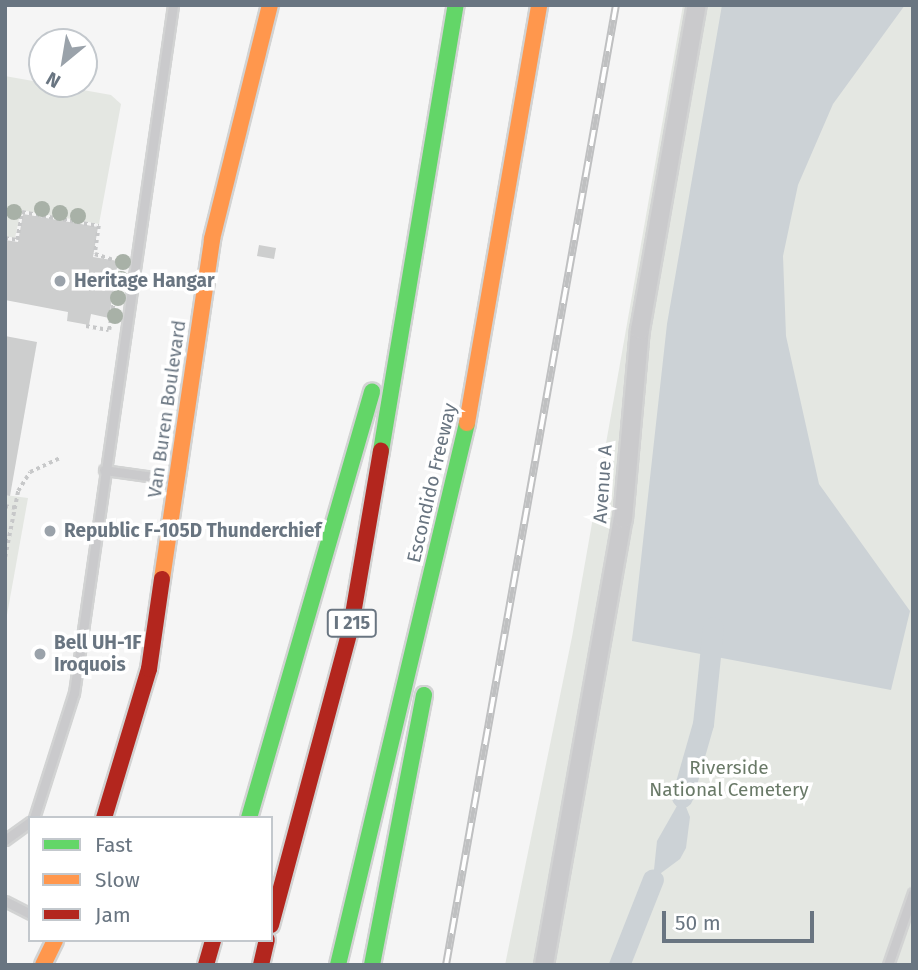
<!DOCTYPE html>
<style>
body{margin:0}
#map{position:relative;width:918px;height:970px;overflow:hidden;background:#f5f5f5;font-family:"Fira Sans",sans-serif}
div>[style]{position:absolute}
[style*='--x']{left:calc(var(--x)*1px);top:calc(var(--y)*1px);width:calc(var(--w)*1px);rotate:calc(var(--a)*1deg)}
.green>*{inset:0;background:#e4e7e2}
.water>*{inset:0;background:#ccd2d6}
.canal>*{height:21px;margin:-10.5px;padding:0 10.5px;transform-origin:10.5px;border-radius:10.5px;background:#ccd2d6}
.building>*{inset:0;background:#cdcece}
.path>*{height:3.5px;margin-top:-1.75px;transform-origin:0;background:repeating-linear-gradient(90deg,#c7c8c9 0 3.5px,transparent 0 7px)}
.roads{filter:drop-shadow(2px 0 #d2d3d3) drop-shadow(-2px 0 #d2d3d3) drop-shadow(0 2px #d2d3d3) drop-shadow(0 -2px #d2d3d3)}
.lane>*{height:9px;margin:-4.5px;padding:0 4.5px;transform-origin:4.5px;border-radius:4.5px;background:#cacacc}
.street>*{height:18px;margin:-9px;padding:0 9px;transform-origin:9px;border-radius:9px;background:#cacacc}
.fast>*{height:16px;margin:-8px;padding:0 8px;transform-origin:8px;border-radius:8px;background:#63d668}
.slow>*{height:16px;margin:-8px;padding:0 8px;transform-origin:8px;border-radius:8px;background:#ff974d}
.jam>*{height:16px;margin:-8px;padding:0 8px;transform-origin:8px;border-radius:8px;background:#b3261e}
.rail>*{height:8px;margin-top:-4px;transform-origin:0;background:repeating-linear-gradient(90deg,#fff 0 16px,#bfc0c1 0 32px);box-sizing:border-box;border-block:2px solid #bfc0c1}
.trees>*{width:16px;height:16px;margin:-8px;border-radius:50%;background:#a8b1a7}
.dots>*{width:19px;height:19px;translate:-50% -50%;box-sizing:border-box;border:4px solid #fff;border-radius:50%}
span{translate:-50% -50%;white-space:nowrap;text-align:center;line-height:1.15;-webkit-text-stroke:7px #fff;paint-order:stroke}
.shield-label span{padding:2px 5px;background:#fff;border:2px solid;border-radius:5px;-webkit-text-stroke-width:0}
.shield-label{font-size:18px;color:#697581;font-weight:700}
.poi-label{font-size:19px;color:#697581;font-weight:700}
.left{translate:0 -50%;text-align:left}
.street-label{font-size:19px;color:#697581}
.park-label{font-size:19px;color:#697967}
.frame{position:absolute;inset:0;border:7px solid #697581;pointer-events:none}
.legend{position:absolute;left:28px;top:816px;width:245px;height:126px;box-sizing:border-box;background:#fff;border:2px solid #c3c8cd;margin:0;padding:9px 12px;list-style:none;font-size:21px;color:#697581}
.legend li{display:flex;align-items:center;gap:14px;height:35px}
.legend b{width:35px;border:2px solid #c3c8cd}
.north{position:absolute;left:28px;top:28px;width:70px;height:70px;box-sizing:border-box;background:#fff;border:2px solid #c3c8cd;border-radius:50%;rotate:210deg;font-size:19px;font-weight:700;line-height:28px;text-align:center;color:#697581}
.north::after{content:'';display:block;margin:auto;width:24px;height:32px;background:#9aa2aa;clip-path:polygon(50% 0,100% 100%,50% 72%,0 100%)}
.scale{position:absolute;left:662px;top:911px;width:152px;height:32px;box-sizing:border-box;border:4px solid #697581;border-top:0;padding-left:9px;font-size:21px;line-height:24px;white-space:nowrap;color:#697581;-webkit-text-stroke:5px #fff;paint-order:stroke}
</style>
<div id="map">
<div class="green">
<div style="clip-path:polygon(683px 5px,913px 5px,913px 965px,505px 965px,572px 637px)"></div>
<div style="clip-path:polygon(5px 76px,111px 95px,121px 104px,99px 224px,21px 210px,15px 238px,5px 236px)"></div>
<div style="clip-path:polygon(5px 495px,28px 498px,5px 626px)"></div>
</div>
<div class="water">
<div style="clip-path:polygon(722px 5px,905px 5px,833px 104px,798px 185px,783px 256px,786px 336px,819px 484px,910px 611px,891px 690px,632px 641px,667px 324px)"></div>
<div style="clip-path:polygon(682px 797px,690px 817px,686px 848px,680px 859px,653px 879px,657px 841px)"></div>
</div>
<div class="canal">
<div style="--x:682;--y:797;--w:76;--a:-74"></div>
<div style="--x:703;--y:724;--w:97;--a:-84.1"></div>
<div style="--x:619;--y:965;--w:92;--a:-68.4"></div>
</div>
<div class="building">
<div style="clip-path:polygon(23px 214px,98px 227px,93px 257px,118px 261px,109px 318px,91px 314px,89px 325px,67px 321px,68px 312px,5px 300px,5px 240px,18px 242px)"></div>
<div style="clip-path:polygon(259px 245px,276px 248px,274px 259px,257px 256px)"></div>
<div style="clip-path:polygon(5px 336px,37px 342px,10px 496px,5px 495px)"></div>
</div>
<div class="path">
<div style="--x:5;--y:238;--w:12;--a:9"></div>
<div style="--x:17;--y:240;--w:28;--a:-80"></div>
<div style="--x:22;--y:212;--w:78;--a:10.3"></div>
<div style="--x:99;--y:226;--w:28;--a:98"></div>
<div style="--x:95;--y:254;--w:26;--a:18"></div>
<div style="--x:86;--y:326;--w:23;--a:10"></div>
<div style="--x:109;--y:330;--w:44;--a:-80.8"></div>
<div style="--x:5;--y:506;--w:10;--a:11"></div>
<div style="--x:5;--y:557;--w:67;--a:-78.9"></div>
<div style="--x:18;--y:491;--w:22;--a:-58"></div>
<div style="--x:30;--y:472;--w:33;--a:-25"></div>
</div>
<div class="roads">
<div class="lane">
<div style="--x:104;--y:470;--w:72;--a:8"></div>
<div style="--x:34;--y:818;--w:131;--a:-72.3"></div>
<div style="--x:74;--y:693;--w:695;--a:-81.81"></div>
<div style="--x:5;--y:840;--w:31;--a:-36"></div>
<div style="--x:5;--y:901;--w:28;--a:27"></div>
<div style="--x:888;--y:965;--w:76;--a:-70.9"></div>
</div>
<div class="street">
<div style="--x:544;--y:965;--w:453;--a:-80"></div>
<div style="--x:623;--y:519;--w:190;--a:-84.9"></div>
<div style="--x:640;--y:330;--w:330;--a:-80.1"></div>
</div>
<div class="fast">
<div style="--x:381;--y:451;--w:452;--a:-80.5"></div>
<div style="--x:249;--y:818;--w:444;--a:-73.9"></div>
<div style="--x:338;--y:965;--w:557;--a:-76.61"></div>
<div style="--x:372;--y:965;--w:275;--a:-79.1"></div>
</div>
<div class="slow">
<div style="--x:467;--y:423;--w:424;--a:-80.2"></div>
<div style="--x:162;--y:579;--w:344;--a:-81.6"></div>
<div style="--x:212;--y:239;--w:241;--a:-76.1"></div>
<div style="--x:43;--y:965;--w:28;--a:-64"></div>
</div>
<div class="jam">
<div style="--x:104;--y:818;--w:156;--a:-73.2"></div>
<div style="--x:149;--y:669;--w:91;--a:-81.8"></div>
<div style="--x:271;--y:925;--w:310;--a:-75"></div>
<div style="--x:351;--y:626;--w:178;--a:-80.3"></div>
<div style="--x:206;--y:965;--w:26;--a:-74"></div>
<div style="--x:261;--y:965;--w:26;--a:-77"></div>
</div>
</div>
<div class="rail">
<div style="--x:446;--y:965;--w:975;--a:-79.96"></div>
</div>
<div class="trees">
<div style="left:42px;top:209px"></div>
<div style="left:14px;top:212px"></div>
<div style="left:60px;top:213px"></div>
<div style="left:78px;top:216px"></div>
<div style="left:123px;top:262px"></div>
<div style="left:121px;top:279px"></div>
<div style="left:118px;top:298px"></div>
<div style="left:115px;top:316px"></div>
</div>
<div class="dots">
<div style="left:60px;top:281px;background:#9aa2aa"></div>
<div style="left:50px;top:531px;background:#9aa2aa"></div>
<div style="left:40px;top:654px;background:#9aa2aa"></div>
</div>
<div class="shield-label">
<span style="left:352px;top:623px">I 215</span>
</div>
<div class="poi-label">
<span class="left" style="left:74px;top:281px">Heritage Hangar</span>
<span class="left" style="left:64px;top:531px">Republic F-105D Thunderchief</span>
<span class="left" style="left:54px;top:654px">Bell UH-1F<br>Iroquois</span>
</div>
<div class="street-label">
<span style="left:167px;top:409px;rotate:-82deg">Van Buren Boulevard</span>
<span style="left:432px;top:483px;rotate:-77deg">Escondido Freeway</span>
<span style="left:603px;top:484px;rotate:-86deg">Avenue A</span>
</div>
<div class="park-label">
<span style="left:729px;top:779px">Riverside<br>National Cemetery</span>
</div>
<div class="frame"></div>
<ul class="legend">
<li><b style="height:9px;background:#63d668"></b>Fast</li>
<li><b style="height:9px;background:#ff974d"></b>Slow</li>
<li><b style="height:9px;background:#b3261e"></b>Jam</li>
</ul>
<div class="north">N</div>
<div class="scale">50 m</div>
</div>
